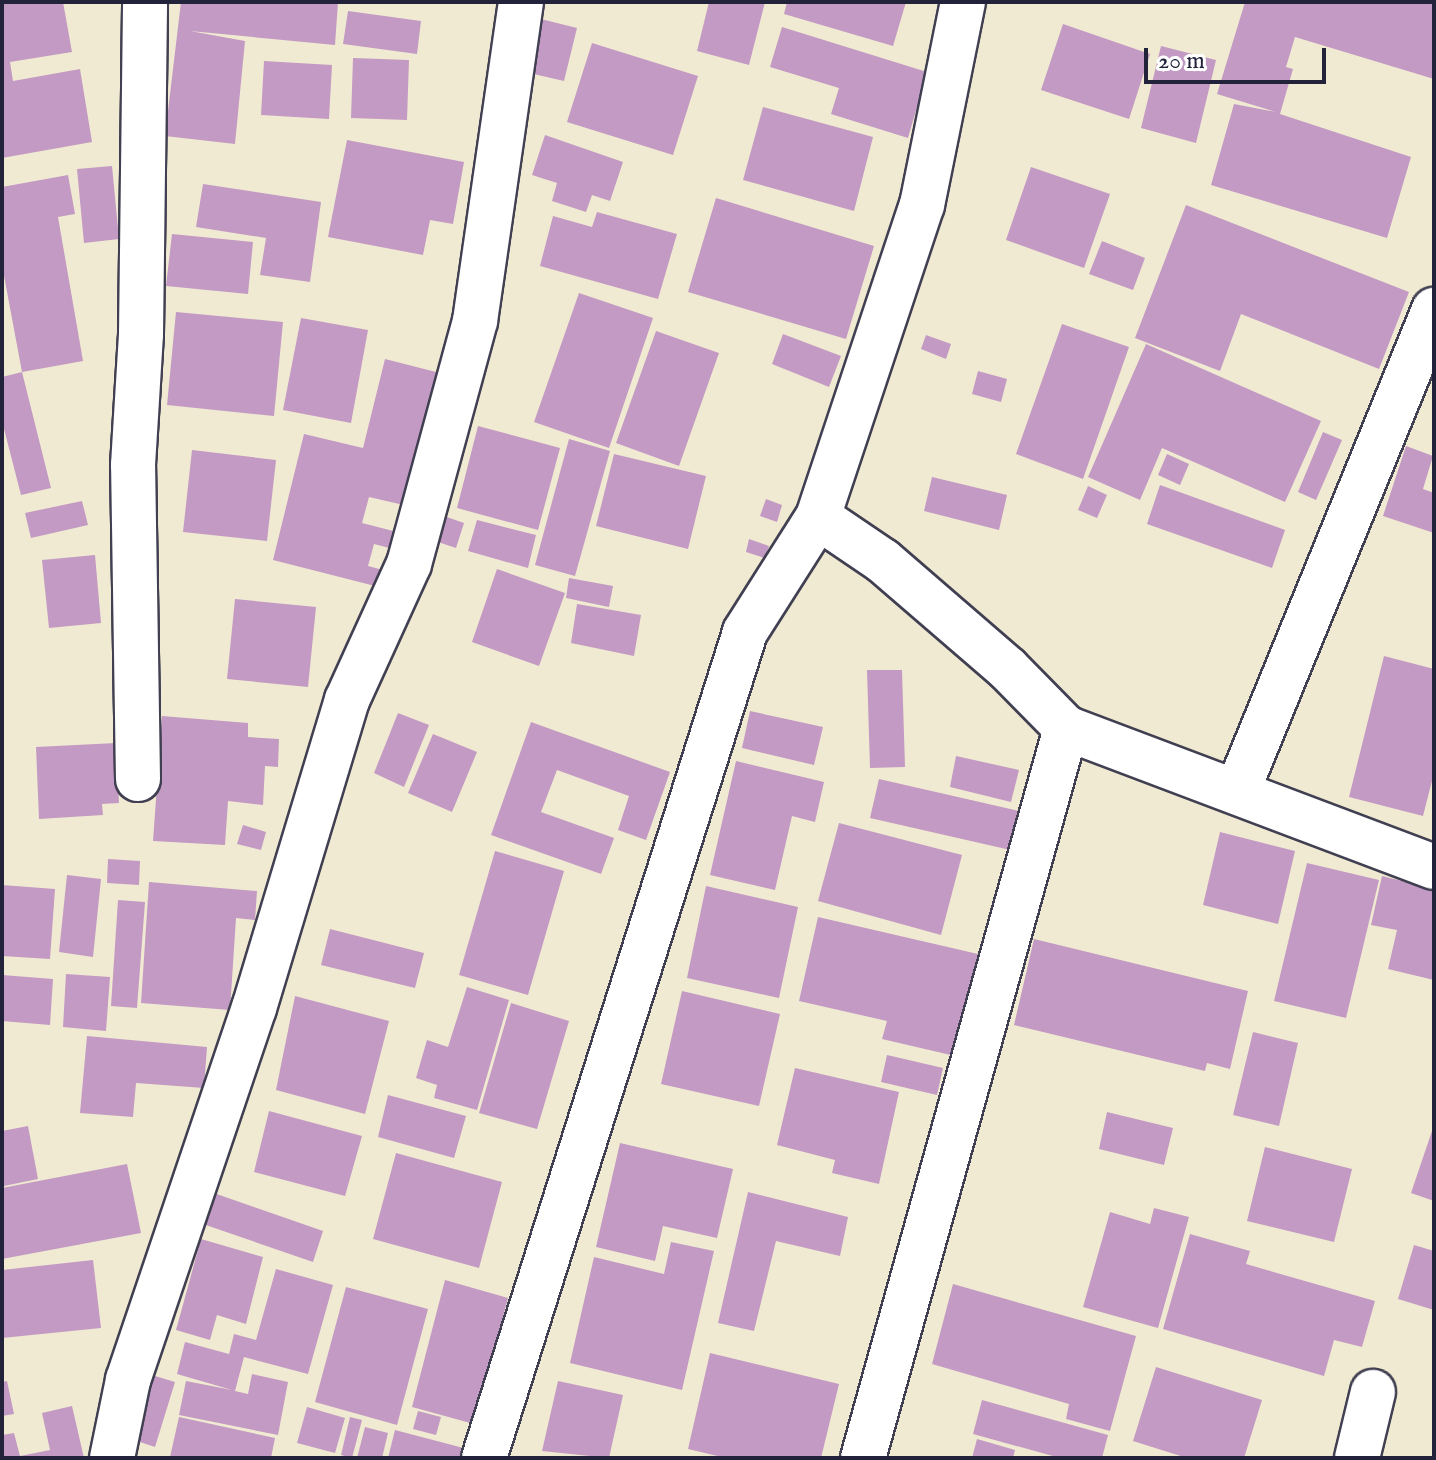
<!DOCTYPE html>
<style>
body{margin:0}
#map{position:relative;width:1436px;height:1460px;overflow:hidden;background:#f1ead2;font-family:"IM FELL English",serif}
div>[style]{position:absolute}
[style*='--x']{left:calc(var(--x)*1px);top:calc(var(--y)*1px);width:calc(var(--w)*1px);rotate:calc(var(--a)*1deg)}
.building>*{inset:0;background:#c39ac3}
.roads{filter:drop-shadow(2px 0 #414052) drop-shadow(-2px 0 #414052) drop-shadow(0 2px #414052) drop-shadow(0 -2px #414052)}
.street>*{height:44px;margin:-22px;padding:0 22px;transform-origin:22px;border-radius:22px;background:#fff}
span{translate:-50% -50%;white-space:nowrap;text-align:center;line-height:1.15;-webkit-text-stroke:7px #fff;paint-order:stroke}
.frame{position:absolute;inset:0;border:4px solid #22223b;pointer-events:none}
.scale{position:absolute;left:1144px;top:48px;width:182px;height:36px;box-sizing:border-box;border:4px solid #22223b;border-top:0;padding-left:10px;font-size:24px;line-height:28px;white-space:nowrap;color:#22223b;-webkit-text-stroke:6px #fff;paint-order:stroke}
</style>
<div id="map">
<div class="building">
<div style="clip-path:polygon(2px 2px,63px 2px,72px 52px,10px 62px,13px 81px,80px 69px,92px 142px,2px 158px)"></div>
<div style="clip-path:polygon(181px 2px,338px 2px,335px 45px,190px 31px,245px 41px,235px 144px,165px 136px)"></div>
<div style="clip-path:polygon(709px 2px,765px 2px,749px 65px,697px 51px)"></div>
<div style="clip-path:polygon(787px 2px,906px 2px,893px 46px,784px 14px)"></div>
<div style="clip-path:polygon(1245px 2px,1434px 2px,1434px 79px,1295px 37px,1286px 67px,1293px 69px,1280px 114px,1411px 157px,1387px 238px,1211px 185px,1234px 104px,1276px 112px,1217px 94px)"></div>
<div style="clip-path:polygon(348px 11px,421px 21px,417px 54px,343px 44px)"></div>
<div style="clip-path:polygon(537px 18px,577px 28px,564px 81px,525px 72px)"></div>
<div style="clip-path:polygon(1063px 24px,1150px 54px,1129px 119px,1041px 90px)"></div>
<div style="clip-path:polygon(782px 27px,927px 72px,908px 138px,831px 114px,839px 88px,770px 67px)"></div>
<div style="clip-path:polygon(592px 43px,698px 76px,673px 155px,567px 122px)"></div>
<div style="clip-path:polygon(1161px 46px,1216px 60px,1196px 143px,1141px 128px)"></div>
<div style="clip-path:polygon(353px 58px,409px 60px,407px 120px,351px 118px)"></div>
<div style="clip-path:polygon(264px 61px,332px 65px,329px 119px,261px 115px)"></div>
<div style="clip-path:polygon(763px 107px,873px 137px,854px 211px,743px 180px)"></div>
<div style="clip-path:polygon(545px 135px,623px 162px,610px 201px,592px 195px,586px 212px,552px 201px,557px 183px,532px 175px)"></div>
<div style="clip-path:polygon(347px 140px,464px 162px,453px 224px,430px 220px,423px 255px,328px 237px)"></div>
<div style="clip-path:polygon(112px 166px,119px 239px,84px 243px,77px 169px)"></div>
<div style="clip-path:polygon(1031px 167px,1110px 194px,1084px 268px,1006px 240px)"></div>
<div style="clip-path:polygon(68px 175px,75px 214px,58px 217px,83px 361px,22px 372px,2px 265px,2px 187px)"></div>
<div style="clip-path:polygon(203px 184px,321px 202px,310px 282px,260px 275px,266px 238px,196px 227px)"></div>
<div style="clip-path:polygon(716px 198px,874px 246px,846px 339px,688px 292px)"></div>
<div style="clip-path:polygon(1186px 205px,1409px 292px,1379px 369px,1241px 314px,1220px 371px,1135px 338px)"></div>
<div style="clip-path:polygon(597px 212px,677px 234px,658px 299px,540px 266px,553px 216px,592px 227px)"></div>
<div style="clip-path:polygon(172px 234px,253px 242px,248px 294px,166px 286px)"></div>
<div style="clip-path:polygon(1102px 241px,1145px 258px,1133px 290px,1089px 274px)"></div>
<div style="clip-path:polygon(579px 293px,653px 318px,609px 448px,534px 422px)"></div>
<div style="clip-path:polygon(176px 312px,283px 322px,274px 416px,167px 405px)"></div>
<div style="clip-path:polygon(301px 318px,368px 330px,351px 423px,283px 410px)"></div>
<div style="clip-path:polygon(1062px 324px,1129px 347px,1083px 479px,1016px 454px)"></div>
<div style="clip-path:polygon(656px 331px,719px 353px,679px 466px,616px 443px)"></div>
<div style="clip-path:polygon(783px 334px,841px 356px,829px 387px,772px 364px)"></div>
<div style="clip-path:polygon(926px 335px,951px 344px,946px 359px,921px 349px)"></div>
<div style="clip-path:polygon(1146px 344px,1321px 421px,1285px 502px,1162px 448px,1140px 500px,1088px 477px)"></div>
<div style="clip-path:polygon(385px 359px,440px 373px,408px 506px,369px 497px,362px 523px,401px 533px,397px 550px,374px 544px,368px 566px,383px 570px,379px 587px,273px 560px,304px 434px,363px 448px)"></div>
<div style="clip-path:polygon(978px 371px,1007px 379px,1001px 402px,972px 394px)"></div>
<div style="clip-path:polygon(22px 372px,51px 488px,21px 495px,2px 421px,2px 377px)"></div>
<div style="clip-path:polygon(478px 426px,560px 448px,538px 530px,457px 508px)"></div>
<div style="clip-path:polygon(1323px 432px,1342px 440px,1316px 500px,1298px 492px)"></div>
<div style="clip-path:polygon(569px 439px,610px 451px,575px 576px,535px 565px)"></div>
<div style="clip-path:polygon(1406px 446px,1433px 456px,1423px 489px,1434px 493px,1434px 533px,1383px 516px)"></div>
<div style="clip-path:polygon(192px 450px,276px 460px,267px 541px,183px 532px)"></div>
<div style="clip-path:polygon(614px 454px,706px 476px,688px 549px,596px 526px)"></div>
<div style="clip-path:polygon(1167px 454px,1189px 464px,1180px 485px,1158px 475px)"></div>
<div style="clip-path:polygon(932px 477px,1007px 495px,999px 530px,924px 511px)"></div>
<div style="clip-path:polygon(1160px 485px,1285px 530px,1272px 568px,1147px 524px)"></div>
<div style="clip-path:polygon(1088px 486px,1107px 495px,1097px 518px,1078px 510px)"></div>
<div style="clip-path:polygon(766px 499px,782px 505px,777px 522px,760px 516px)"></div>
<div style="clip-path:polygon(82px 501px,88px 525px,31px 538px,25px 513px)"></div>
<div style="clip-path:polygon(444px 516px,464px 523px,456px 548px,435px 541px)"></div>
<div style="clip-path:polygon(477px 520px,536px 535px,528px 568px,468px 551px)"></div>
<div style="clip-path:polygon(749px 539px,769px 546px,765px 558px,746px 552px)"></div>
<div style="clip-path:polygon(95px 555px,101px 623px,49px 628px,42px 560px)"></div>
<div style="clip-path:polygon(497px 569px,565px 593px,539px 666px,472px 642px)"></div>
<div style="clip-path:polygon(569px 578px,613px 586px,609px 607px,566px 598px)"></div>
<div style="clip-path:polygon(235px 599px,316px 607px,308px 687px,227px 679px)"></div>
<div style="clip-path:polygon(577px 604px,641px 615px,634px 656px,571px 643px)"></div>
<div style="clip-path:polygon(1384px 656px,1434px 669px,1434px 773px,1423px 816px,1349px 797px)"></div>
<div style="clip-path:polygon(867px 670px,902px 670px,905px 767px,870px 768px)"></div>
<div style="clip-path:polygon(750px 711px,823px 727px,814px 765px,742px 748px)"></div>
<div style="clip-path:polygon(398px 713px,429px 725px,404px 787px,374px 773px)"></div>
<div style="clip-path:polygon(162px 716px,248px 723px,248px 737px,279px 739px,278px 767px,265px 766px,263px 805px,228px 801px,225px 845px,153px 841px)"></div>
<div style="clip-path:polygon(531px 722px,670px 772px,646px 840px,618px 830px,629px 796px,557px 770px,541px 812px,614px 838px,601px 874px,491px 835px)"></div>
<div style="clip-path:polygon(433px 734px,477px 752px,452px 812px,408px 793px)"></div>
<div style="clip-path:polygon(116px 743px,119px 803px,102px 804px,103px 815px,39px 819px,36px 747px)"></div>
<div style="clip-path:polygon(956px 756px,1019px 770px,1011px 802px,950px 787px)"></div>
<div style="clip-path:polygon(736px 761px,824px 782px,815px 822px,792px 816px,775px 890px,710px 875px)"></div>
<div style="clip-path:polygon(879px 779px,1028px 813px,1019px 852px,870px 818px)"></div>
<div style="clip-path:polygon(839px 823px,962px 855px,941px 935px,818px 901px)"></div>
<div style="clip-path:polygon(243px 825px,266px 832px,261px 850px,237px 844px)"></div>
<div style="clip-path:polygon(1220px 832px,1295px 851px,1278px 924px,1203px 905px)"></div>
<div style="clip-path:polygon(495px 851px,564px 871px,528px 995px,459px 975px)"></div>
<div style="clip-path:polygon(108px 859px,140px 861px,139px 885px,107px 883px)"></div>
<div style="clip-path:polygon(1307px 863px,1379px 880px,1346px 1018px,1274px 1001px)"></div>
<div style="clip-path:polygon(67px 875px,101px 879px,93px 957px,59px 952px)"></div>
<div style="clip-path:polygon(1382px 876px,1434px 889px,1434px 980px,1388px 969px,1397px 930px,1371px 925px)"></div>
<div style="clip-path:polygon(149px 882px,257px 891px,255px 920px,236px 918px,230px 1010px,141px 1003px)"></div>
<div style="clip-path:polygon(2px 885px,55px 889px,50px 959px,2px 956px)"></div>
<div style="clip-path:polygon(706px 886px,798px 907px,779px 998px,687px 978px)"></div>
<div style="clip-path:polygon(118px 900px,145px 902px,137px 1008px,111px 1006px)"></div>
<div style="clip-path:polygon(818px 917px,978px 954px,955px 1056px,882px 1039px,887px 1021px,799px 1001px)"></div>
<div style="clip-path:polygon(330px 929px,424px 953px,415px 988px,321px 965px)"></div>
<div style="clip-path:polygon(1034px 939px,1248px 991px,1230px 1069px,1207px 1063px,1205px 1071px,1014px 1025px)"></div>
<div style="clip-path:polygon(66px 974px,110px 977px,106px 1031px,63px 1027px)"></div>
<div style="clip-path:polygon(2px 975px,53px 979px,50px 1025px,2px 1021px)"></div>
<div style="clip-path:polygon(467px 987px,509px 1000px,477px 1110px,434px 1098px,437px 1085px,416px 1078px,427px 1040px,448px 1047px)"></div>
<div style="clip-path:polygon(682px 991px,780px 1014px,759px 1106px,661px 1084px)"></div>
<div style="clip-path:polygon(295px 996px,389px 1021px,365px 1114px,276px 1090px)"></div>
<div style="clip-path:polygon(511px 1003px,569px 1021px,537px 1129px,479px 1113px)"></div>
<div style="clip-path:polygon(1253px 1032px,1298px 1043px,1279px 1126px,1233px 1115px)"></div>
<div style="clip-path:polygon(87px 1036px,207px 1047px,204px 1088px,136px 1083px,133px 1117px,80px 1113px)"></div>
<div style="clip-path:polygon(887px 1055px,943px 1068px,937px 1095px,881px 1082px)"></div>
<div style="clip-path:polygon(795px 1068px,899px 1092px,879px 1184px,832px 1173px,835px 1160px,777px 1145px)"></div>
<div style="clip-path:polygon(388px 1095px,466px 1116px,454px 1158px,378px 1137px)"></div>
<div style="clip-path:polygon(269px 1111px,362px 1136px,345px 1196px,254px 1172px)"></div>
<div style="clip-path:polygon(1107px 1112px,1173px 1128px,1164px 1165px,1099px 1149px)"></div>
<div style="clip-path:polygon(1434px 1125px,1434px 1201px,1411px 1193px)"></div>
<div style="clip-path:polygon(28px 1126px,38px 1179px,4px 1186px,2px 1131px)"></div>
<div style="clip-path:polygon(620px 1143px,733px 1169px,717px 1238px,663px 1226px,655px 1261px,596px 1247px)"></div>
<div style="clip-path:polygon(1265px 1147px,1352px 1169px,1334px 1242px,1247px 1221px)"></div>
<div style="clip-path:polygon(396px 1153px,502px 1182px,479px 1268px,373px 1239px)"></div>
<div style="clip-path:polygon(127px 1164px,141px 1233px,2px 1259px,2px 1188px)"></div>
<div style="clip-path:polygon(211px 1192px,323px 1231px,313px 1262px,200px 1223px)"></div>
<div style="clip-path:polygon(748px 1192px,848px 1217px,840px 1256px,776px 1241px,754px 1331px,718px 1323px)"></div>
<div style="clip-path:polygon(1154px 1208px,1189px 1217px,1158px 1328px,1083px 1307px,1110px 1212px,1150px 1224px)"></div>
<div style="clip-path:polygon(1190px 1234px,1250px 1251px,1246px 1264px,1375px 1301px,1362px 1347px,1334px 1340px,1324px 1376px,1163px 1329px)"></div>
<div style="clip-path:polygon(201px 1239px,263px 1257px,246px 1324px,217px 1315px,210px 1340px,176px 1330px)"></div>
<div style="clip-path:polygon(671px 1242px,714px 1251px,682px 1390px,570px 1363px,594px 1257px,664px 1274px)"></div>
<div style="clip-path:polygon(1414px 1245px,1434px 1251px,1434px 1310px,1398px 1299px)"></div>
<div style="clip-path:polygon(93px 1260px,101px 1328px,2px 1338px,2px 1270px)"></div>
<div style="clip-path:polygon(276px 1269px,333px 1285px,308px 1374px,244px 1357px,235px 1391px,248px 1394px,252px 1374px,288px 1382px,278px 1435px,179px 1415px,186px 1381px,232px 1390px,177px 1374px,185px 1342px,229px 1354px,234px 1334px,256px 1340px)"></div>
<div style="clip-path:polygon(445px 1280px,508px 1298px,474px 1424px,412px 1407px)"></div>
<div style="clip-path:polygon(953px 1284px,1136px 1336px,1110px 1431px,1066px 1419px,1069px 1404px,932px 1364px)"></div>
<div style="clip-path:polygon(346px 1287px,428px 1309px,397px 1425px,315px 1402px)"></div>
<div style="clip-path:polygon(710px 1353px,839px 1384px,821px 1458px,726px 1458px,688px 1449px)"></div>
<div style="clip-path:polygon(1156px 1367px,1262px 1400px,1244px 1458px,1187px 1458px,1133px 1441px)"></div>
<div style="clip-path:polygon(142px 1372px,175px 1382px,155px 1447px,122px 1436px)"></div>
<div style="clip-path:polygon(7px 1381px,14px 1414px,2px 1416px,2px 1382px)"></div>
<div style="clip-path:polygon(558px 1381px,623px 1395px,609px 1458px,542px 1451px)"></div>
<div style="clip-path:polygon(982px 1400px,1108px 1435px,1102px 1458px,1060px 1458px,973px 1434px)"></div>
<div style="clip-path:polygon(72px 1406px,84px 1458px,2px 1458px,2px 1435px,14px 1433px,20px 1456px,50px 1450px,42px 1413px)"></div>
<div style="clip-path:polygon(307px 1407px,345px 1418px,335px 1453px,297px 1443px)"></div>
<div style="clip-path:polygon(418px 1411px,441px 1417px,436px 1435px,413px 1429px)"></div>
<div style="clip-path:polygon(179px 1417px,275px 1438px,271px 1458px,170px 1457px)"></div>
<div style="clip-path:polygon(350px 1417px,362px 1420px,352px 1458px,341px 1455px)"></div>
<div style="clip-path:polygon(365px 1427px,388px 1433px,382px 1458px,357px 1458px)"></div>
<div style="clip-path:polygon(395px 1430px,471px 1450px,469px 1458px,388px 1458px)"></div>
<div style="clip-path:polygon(977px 1439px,1015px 1450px,1013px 1458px,972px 1458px)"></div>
</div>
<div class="roads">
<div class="street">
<div style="--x:818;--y:517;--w:78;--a:34.1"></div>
<div style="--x:883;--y:561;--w:165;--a:40.8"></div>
<div style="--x:1008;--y:669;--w:83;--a:45.5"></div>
<div style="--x:1066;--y:728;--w:393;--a:20.7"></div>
<div style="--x:138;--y:779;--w:314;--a:-90.9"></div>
<div style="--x:133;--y:465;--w:131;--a:-86.5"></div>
<div style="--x:141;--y:334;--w:332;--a:-89.3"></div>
<div style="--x:1237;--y:792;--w:521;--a:-67.77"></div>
<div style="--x:112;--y:1458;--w:80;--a:-78.4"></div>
<div style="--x:128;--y:1380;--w:393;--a:-71.3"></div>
<div style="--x:254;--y:1008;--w:322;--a:-73.2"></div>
<div style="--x:347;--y:700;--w:149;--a:-65.5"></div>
<div style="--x:409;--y:564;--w:252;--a:-74.8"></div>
<div style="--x:475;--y:321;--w:322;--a:-81.8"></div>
<div style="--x:484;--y:1458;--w:866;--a:-72.46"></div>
<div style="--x:745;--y:632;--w:136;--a:-57.6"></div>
<div style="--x:818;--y:517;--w:329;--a:-71.6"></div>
<div style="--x:922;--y:205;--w:207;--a:-78.6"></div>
<div style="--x:863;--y:1458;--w:758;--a:-74.46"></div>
<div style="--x:1357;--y:1458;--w:68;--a:-76.4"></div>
</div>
</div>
<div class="frame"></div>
<div class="scale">20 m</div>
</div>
